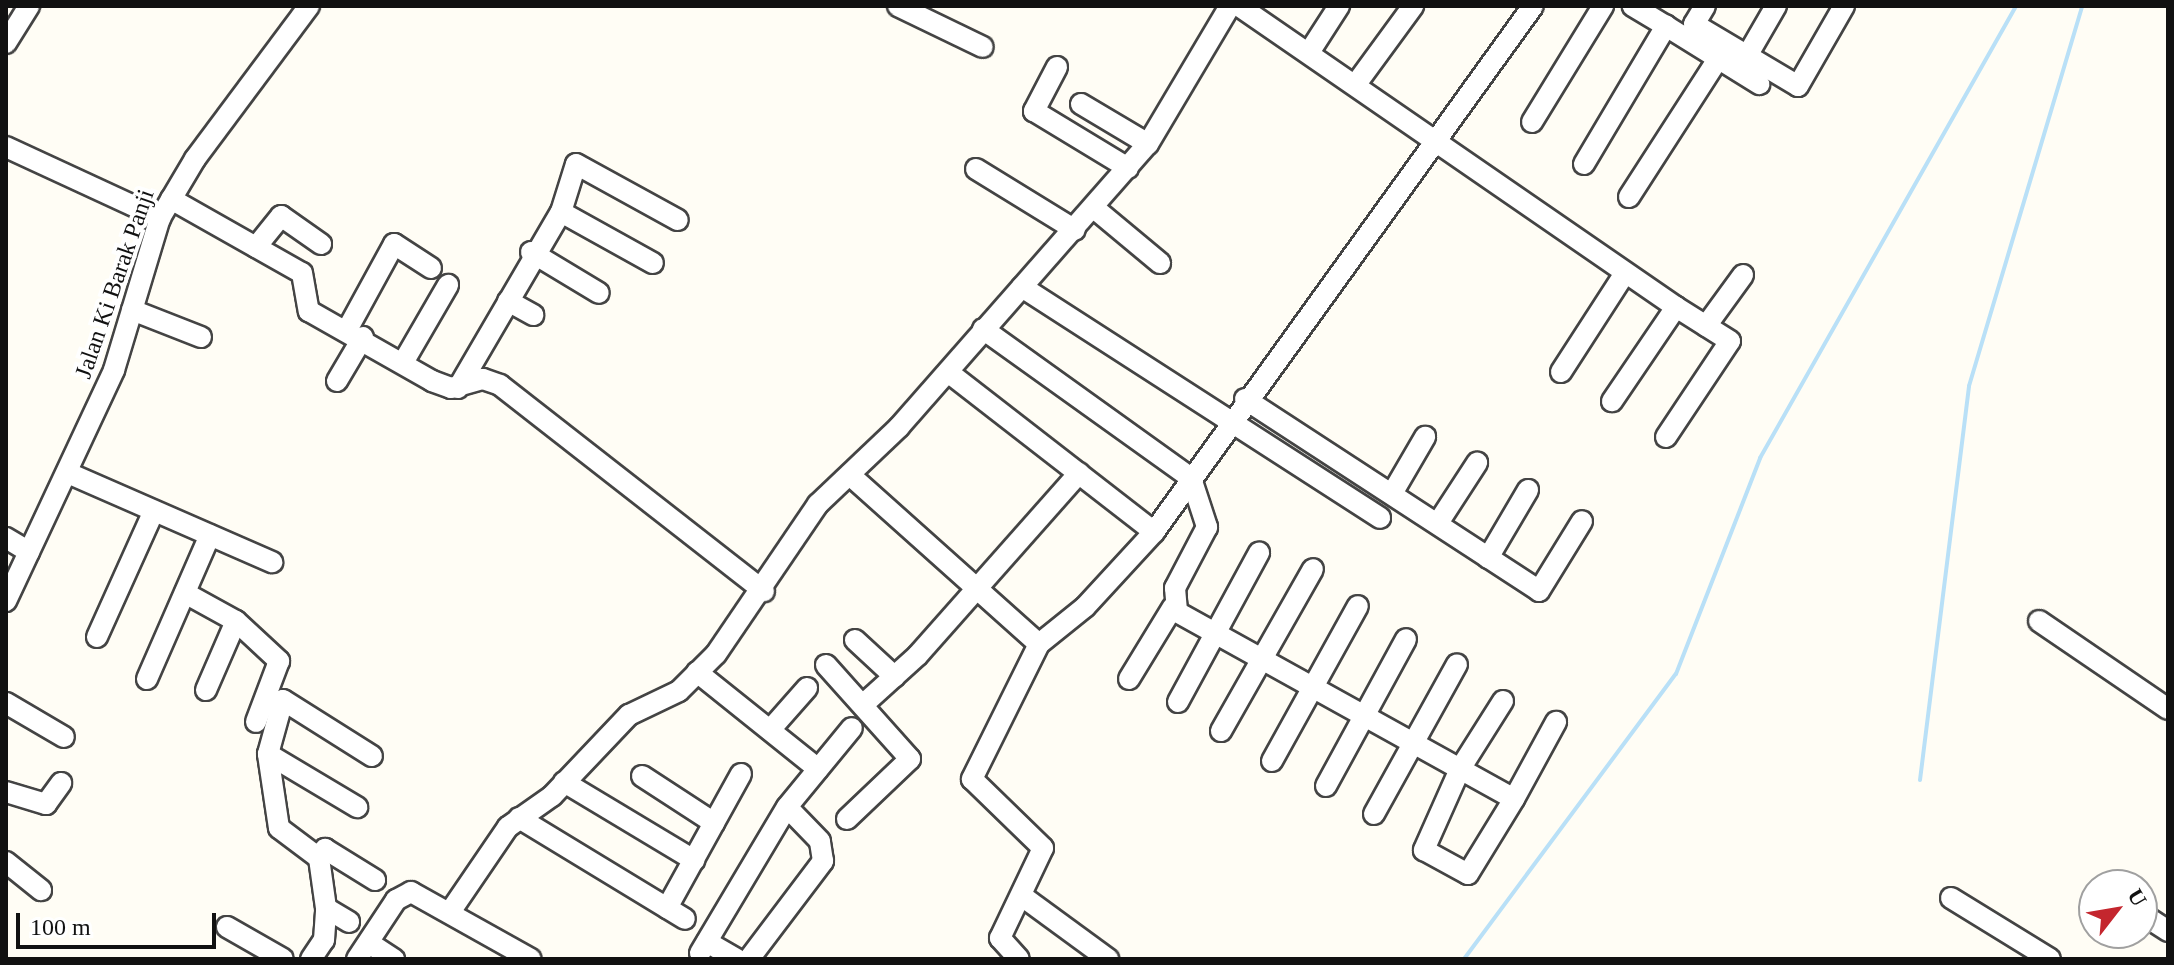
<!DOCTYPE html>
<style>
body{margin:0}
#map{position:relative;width:2174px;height:965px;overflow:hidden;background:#fffdf5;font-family:"Times New Roman",serif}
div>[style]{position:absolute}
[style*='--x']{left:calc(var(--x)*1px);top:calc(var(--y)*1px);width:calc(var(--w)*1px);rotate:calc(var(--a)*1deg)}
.stream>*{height:4px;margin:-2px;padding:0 2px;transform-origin:2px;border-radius:2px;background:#b9e0f7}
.roads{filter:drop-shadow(2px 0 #444) drop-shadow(-2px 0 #444) drop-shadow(0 2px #444) drop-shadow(0 -2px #444)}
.minor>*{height:20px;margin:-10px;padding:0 10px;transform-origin:10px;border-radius:10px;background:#fff}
span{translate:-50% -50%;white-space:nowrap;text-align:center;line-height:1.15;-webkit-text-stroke:8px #fff;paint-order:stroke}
.street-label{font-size:24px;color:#111}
.frame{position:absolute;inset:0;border:8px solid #111;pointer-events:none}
.north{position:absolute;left:2078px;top:869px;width:80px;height:80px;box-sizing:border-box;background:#fff;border:2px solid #a0a0a0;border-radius:50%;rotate:59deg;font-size:22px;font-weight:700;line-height:32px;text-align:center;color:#111}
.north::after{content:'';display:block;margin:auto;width:28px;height:36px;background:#c4262e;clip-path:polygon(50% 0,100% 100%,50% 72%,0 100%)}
.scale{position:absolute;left:16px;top:913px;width:200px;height:36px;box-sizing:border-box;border:4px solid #111;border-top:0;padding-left:10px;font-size:24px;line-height:28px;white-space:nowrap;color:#111;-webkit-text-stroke:6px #fff;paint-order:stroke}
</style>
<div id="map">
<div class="stream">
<div style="--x:1920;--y:780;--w:397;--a:-82.9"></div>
<div style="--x:1969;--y:386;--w:396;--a:-73.4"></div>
<div style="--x:1464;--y:959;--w:355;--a:-53.4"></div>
<div style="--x:1676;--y:674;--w:232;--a:-68.7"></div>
<div style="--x:1760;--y:458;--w:519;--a:-60.47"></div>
</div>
<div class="roads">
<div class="minor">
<div style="--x:898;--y:6;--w:94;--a:25.8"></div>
<div style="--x:1239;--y:6;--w:531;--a:34.56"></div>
<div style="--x:1676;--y:307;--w:114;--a:124.2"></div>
<div style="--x:1705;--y:6;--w:21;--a:121"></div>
<div style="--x:1694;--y:24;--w:121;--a:30.8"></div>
<div style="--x:1798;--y:86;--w:92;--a:-60.1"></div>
<div style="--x:1666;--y:26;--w:110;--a:31.9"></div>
<div style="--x:6;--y:43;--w:44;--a:-58.1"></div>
<div style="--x:1310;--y:51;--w:54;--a:-57.2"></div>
<div style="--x:1747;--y:56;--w:58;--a:-59.9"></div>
<div style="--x:1057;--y:67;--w:50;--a:117.6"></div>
<div style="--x:1034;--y:111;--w:110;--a:31.2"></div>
<div style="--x:1356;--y:84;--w:97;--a:-53.8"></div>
<div style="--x:1081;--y:104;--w:78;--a:30.8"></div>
<div style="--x:1532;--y:122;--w:136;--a:-58.5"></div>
<div style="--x:6;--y:147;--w:170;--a:24.8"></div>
<div style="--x:1584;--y:164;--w:161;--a:-59.3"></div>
<div style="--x:1666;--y:26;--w:39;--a:-149"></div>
<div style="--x:976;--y:169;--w:116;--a:31.6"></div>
<div style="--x:1629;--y:197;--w:164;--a:-57.2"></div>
<div style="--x:171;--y:199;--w:150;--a:29.5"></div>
<div style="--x:302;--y:273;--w:39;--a:80"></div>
<div style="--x:309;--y:311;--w:142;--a:29.6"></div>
<div style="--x:432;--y:381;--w:20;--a:20"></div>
<div style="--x:451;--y:388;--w:33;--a:-16"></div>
<div style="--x:483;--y:379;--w:18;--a:19"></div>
<div style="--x:500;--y:385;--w:335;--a:38"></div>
<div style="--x:1094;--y:208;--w:86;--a:39.8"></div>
<div style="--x:561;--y:212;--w:105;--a:29"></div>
<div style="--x:256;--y:247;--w:40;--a:-51"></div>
<div style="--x:281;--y:216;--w:49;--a:35"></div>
<div style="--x:531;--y:252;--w:79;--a:31.1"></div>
<div style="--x:1022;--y:287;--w:426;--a:32.8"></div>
<div style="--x:508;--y:301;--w:29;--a:29"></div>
<div style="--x:132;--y:310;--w:74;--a:21.4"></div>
<div style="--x:1706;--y:326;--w:63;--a:-54"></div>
<div style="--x:983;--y:329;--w:256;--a:35.6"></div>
<div style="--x:1191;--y:478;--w:52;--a:71.9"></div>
<div style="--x:1207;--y:527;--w:69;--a:117.7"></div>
<div style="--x:1175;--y:588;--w:24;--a:85"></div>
<div style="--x:1177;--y:612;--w:385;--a:29"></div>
<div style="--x:1514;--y:799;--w:88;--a:-61.4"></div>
<div style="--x:347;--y:330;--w:98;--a:-61.3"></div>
<div style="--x:394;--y:244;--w:44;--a:33"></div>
<div style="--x:404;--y:361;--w:88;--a:-59.9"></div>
<div style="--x:948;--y:372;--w:261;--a:37.8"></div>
<div style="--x:1561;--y:372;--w:118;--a:-57.1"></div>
<div style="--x:337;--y:381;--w:51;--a:-59.4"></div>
<div style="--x:458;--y:388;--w:204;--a:-59.7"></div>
<div style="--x:561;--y:212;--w:50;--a:-72.6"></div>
<div style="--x:576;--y:164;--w:116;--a:28.8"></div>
<div style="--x:1245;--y:399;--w:351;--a:33.1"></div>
<div style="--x:1539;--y:591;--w:82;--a:-58.4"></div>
<div style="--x:1666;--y:437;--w:115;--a:-56.3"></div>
<div style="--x:1730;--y:341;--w:64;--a:-147.8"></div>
<div style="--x:68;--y:473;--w:223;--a:23.6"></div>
<div style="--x:851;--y:476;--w:252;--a:41.8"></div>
<div style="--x:1039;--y:644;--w:151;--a:116.4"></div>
<div style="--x:972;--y:779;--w:99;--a:44.2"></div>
<div style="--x:1043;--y:848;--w:100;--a:115.5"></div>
<div style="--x:1000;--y:938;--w:28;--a:48"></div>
<div style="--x:1393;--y:492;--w:64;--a:-59.8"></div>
<div style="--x:1438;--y:523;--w:72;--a:-57"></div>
<div style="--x:6;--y:538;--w:27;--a:31"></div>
<div style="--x:1488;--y:558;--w:79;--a:-59.5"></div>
<div style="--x:185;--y:593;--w:58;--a:28.8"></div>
<div style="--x:236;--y:621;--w:59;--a:42.9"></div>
<div style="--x:279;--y:661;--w:65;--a:110.7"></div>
<div style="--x:6;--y:601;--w:255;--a:-64.9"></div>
<div style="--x:114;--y:370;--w:159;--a:-73.2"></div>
<div style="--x:160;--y:218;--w:69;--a:-59.3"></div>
<div style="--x:195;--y:159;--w:191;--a:-53.3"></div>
<div style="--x:2039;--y:621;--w:156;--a:34.3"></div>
<div style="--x:97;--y:637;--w:138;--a:-65.7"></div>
<div style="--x:855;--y:640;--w:54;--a:42.8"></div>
<div style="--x:1039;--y:644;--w:59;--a:-38.8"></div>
<div style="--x:1085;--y:607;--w:102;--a:-47.4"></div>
<div style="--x:1154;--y:532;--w:648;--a:-54.23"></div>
<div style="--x:826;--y:665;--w:126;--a:48.2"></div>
<div style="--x:910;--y:759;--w:87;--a:136.4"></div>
<div style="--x:697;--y:672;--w:155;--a:38.7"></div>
<div style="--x:147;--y:679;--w:157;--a:-66.4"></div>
<div style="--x:1129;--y:679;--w:84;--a:-58.6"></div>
<div style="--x:206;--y:690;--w:75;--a:-66.5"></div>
<div style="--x:1503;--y:701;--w:80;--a:122.3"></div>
<div style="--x:1460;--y:769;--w:89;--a:114"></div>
<div style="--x:1424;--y:850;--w:50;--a:28.6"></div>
<div style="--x:1468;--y:874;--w:88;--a:-58.5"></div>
<div style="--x:866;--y:702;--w:70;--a:-42.1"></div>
<div style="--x:918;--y:655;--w:243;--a:-48.5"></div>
<div style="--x:1178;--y:702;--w:170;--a:-61.5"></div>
<div style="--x:6;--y:703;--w:67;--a:30.4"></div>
<div style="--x:770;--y:730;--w:56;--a:-48.6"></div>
<div style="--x:1221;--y:731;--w:186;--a:-60.4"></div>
<div style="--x:268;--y:754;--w:104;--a:30.8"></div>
<div style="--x:1272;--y:761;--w:177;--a:-61"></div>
<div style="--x:642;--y:776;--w:86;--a:33.1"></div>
<div style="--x:564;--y:782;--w:152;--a:31"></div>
<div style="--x:1326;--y:786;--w:167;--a:-61.4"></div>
<div style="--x:6;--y:792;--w:42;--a:16.7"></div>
<div style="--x:46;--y:804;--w:26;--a:-54"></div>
<div style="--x:1374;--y:814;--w:171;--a:-61"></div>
<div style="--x:519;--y:818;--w:194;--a:31.3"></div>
<div style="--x:319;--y:858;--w:11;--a:-56"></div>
<div style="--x:325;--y:849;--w:59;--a:31.8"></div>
<div style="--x:6;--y:862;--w:45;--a:38.7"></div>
<div style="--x:1022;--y:896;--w:107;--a:36.2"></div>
<div style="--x:1951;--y:898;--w:116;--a:31.6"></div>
<div style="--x:326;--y:908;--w:27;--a:31"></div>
<div style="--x:667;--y:908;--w:153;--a:-61.1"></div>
<div style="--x:450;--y:912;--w:103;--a:-55.7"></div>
<div style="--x:508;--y:827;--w:54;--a:-35.2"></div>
<div style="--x:552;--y:796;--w:112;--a:-46.5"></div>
<div style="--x:629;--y:715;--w:55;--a:-25.6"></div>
<div style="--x:679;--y:691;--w:52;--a:-45"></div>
<div style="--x:716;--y:654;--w:181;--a:-55.8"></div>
<div style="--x:818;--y:504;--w:112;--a:-43.5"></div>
<div style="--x:899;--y:427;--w:377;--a:-48.7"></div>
<div style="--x:1148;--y:144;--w:161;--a:-59.3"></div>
<div style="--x:2142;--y:914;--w:31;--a:33"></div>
<div style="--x:227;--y:927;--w:64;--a:29.7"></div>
<div style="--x:707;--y:942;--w:34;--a:30"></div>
<div style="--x:369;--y:943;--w:30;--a:33"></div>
<div style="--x:700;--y:953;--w:170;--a:-59.2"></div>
<div style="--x:787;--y:807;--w:102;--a:-50.6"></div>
<div style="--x:311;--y:959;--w:23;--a:-56"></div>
<div style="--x:324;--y:940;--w:32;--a:-86"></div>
<div style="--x:326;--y:908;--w:50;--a:-98"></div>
<div style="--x:319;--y:858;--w:50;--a:-143.1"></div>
<div style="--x:279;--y:828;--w:75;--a:-98.5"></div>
<div style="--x:268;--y:754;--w:56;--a:-74.5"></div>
<div style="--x:283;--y:700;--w:105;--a:32.2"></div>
<div style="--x:357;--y:959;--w:71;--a:-56.5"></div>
<div style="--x:396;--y:900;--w:17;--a:-28"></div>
<div style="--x:411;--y:892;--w:137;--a:29.2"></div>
<div style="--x:749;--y:959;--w:123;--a:-52.9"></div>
<div style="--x:823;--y:861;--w:20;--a:-99"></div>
<div style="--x:820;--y:841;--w:47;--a:-134.1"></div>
</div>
</div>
<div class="street-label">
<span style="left:115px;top:284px;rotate:-71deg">Jalan Ki Barak Panji</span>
</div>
<div class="frame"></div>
<div class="north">U</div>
<div class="scale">100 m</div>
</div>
